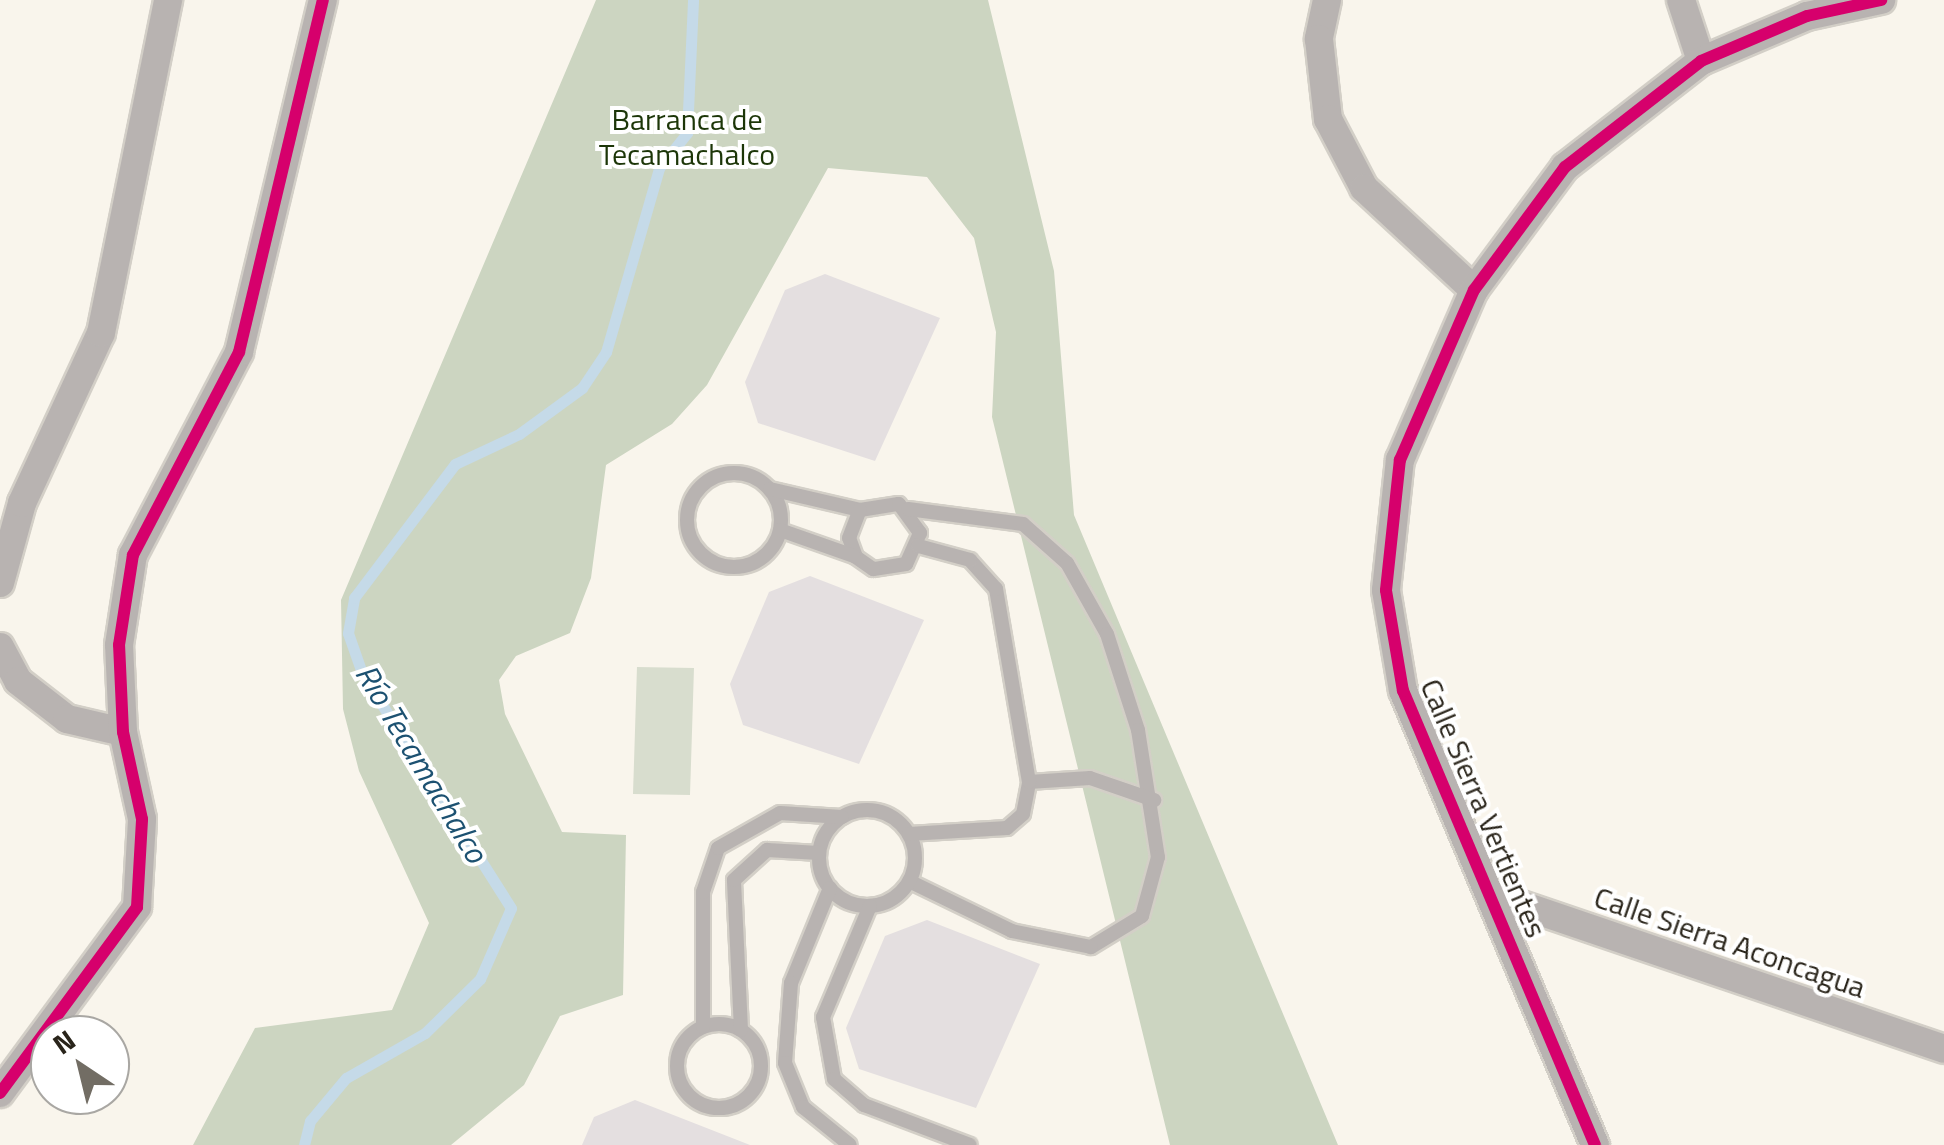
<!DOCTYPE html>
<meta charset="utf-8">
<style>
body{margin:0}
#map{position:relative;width:1944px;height:1145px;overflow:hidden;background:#f9f5ec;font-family:"Titillium Web",sans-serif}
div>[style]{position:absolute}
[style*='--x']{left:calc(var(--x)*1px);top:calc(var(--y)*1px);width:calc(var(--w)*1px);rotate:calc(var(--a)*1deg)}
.green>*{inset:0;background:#d8ddce}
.forest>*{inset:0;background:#ccd5c1}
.stream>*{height:11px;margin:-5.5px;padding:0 5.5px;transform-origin:5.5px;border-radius:5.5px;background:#c5dae8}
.building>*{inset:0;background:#e4dfe0}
.roads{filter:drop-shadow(2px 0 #d3cfc7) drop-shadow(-2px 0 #d3cfc7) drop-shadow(0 2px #d3cfc7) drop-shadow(0 -2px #d3cfc7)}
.lane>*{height:14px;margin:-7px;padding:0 7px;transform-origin:7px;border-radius:7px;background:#b8b3b1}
.lane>.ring{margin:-7px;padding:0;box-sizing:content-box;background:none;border:14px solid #b8b3b1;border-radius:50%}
.street>*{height:28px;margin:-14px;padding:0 14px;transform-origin:14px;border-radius:14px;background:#b8b3b1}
.cycleway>*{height:12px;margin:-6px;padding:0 6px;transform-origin:6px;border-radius:6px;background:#d6006c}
span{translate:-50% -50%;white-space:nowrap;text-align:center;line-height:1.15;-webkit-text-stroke:8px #fff;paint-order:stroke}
.park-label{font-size:30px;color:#1c3608}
.street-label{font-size:30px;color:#29241a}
.water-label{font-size:32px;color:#1c5171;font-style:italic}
.north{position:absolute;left:30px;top:1015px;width:100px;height:100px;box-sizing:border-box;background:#fff;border:2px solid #a9a7a3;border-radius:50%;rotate:325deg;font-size:28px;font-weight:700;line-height:40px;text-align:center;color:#29241a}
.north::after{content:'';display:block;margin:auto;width:35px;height:45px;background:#726d64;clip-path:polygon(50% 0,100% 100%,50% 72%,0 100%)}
</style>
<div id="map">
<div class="green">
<div style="clip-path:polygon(637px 667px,694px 668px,690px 795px,633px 794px)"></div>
</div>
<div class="forest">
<div style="clip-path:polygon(596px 0,988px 0,1054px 271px,1074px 515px,1338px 1145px,1170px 1145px,992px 417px,996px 332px,974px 238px,927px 177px,828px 168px,707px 385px,672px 424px,606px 465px,591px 578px,570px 633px,516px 656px,499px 680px,505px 714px,562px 832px,626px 835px,623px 995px,560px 1016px,524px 1085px,451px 1145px,193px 1145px,255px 1028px,392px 1010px,429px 923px,359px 771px,343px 709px,341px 600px)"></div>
</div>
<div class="stream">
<div style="--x:304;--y:1145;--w:25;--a:-76"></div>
<div style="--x:310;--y:1121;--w:56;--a:-50.1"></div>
<div style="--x:346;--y:1078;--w:91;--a:-29.7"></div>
<div style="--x:425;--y:1033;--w:77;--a:-44.5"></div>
<div style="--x:480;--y:979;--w:77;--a:-66.4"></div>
<div style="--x:511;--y:908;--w:278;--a:-122.4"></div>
<div style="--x:362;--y:673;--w:42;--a:-109.3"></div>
<div style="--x:348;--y:633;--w:36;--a:-80"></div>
<div style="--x:354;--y:598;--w:168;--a:-53"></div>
<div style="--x:455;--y:464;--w:71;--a:-25.1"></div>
<div style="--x:519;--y:434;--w:78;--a:-36.1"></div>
<div style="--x:582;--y:388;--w:43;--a:-56.3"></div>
<div style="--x:606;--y:352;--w:191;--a:-73.9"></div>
<div style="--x:659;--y:168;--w:45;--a:-51.3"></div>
<div style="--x:687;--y:133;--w:133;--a:-87.4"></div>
</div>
<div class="building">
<div style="clip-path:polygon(825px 274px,940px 318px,875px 461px,758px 423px,745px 382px,785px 290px)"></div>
<div style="clip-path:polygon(810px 576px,924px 620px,859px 764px,743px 725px,730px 684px,769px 592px)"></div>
<div style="clip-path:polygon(927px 920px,1040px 964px,976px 1108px,859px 1069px,846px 1028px,885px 936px)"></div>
<div style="clip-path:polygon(635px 1100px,750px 1145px,582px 1145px,594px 1117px)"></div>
</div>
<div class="roads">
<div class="lane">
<div class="ring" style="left:687px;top:473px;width:80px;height:80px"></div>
<div style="--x:770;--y:489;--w:92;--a:13.1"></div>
<div style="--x:860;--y:510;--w:39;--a:-9"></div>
<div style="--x:899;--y:504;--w:36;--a:54"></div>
<div style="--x:920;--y:533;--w:34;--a:114"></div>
<div style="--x:906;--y:564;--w:33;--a:171"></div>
<div style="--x:873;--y:569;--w:21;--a:-145"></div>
<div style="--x:856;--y:557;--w:20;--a:-110"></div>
<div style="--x:849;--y:538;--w:30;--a:-69"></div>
<div style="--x:908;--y:509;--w:116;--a:7.4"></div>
<div style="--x:1023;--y:524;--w:59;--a:41.6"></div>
<div style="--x:1067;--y:563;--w:81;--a:60.6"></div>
<div style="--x:1107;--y:634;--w:101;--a:72.1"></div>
<div style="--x:1138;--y:730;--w:129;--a:81.1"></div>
<div style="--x:1158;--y:857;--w:61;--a:105.2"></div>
<div style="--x:1142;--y:916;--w:60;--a:148.7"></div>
<div style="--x:1091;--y:947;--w:81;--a:-168.6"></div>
<div style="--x:1012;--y:931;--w:114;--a:-154.1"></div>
<div style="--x:780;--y:530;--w:78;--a:19.4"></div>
<div style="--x:1029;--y:782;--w:61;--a:-3.8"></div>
<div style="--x:1090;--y:778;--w:68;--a:19"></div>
<div class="ring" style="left:819px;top:810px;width:82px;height:82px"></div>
<div style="--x:909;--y:834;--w:98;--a:-3.5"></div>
<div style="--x:1007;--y:828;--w:21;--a:-41"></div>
<div style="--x:1023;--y:814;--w:33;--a:-79"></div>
<div style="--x:1029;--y:782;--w:196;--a:-99.7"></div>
<div style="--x:996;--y:589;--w:39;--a:-132"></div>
<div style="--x:970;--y:560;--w:54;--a:-164.9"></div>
<div style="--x:830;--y:888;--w:103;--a:112.3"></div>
<div style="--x:791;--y:983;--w:80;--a:94.3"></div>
<div style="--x:785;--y:1063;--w:48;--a:67.8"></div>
<div style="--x:803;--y:1107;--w:60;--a:39"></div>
<div style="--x:870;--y:906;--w:121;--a:112.9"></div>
<div style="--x:823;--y:1017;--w:63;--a:79.9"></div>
<div style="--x:834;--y:1079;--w:40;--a:41"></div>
<div style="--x:864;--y:1105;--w:113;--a:20.7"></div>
<div class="ring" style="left:677px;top:1024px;width:70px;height:70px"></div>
<div style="--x:703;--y:1027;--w:135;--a:-90"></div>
<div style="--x:703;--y:892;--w:46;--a:-71.2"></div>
<div style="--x:718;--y:848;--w:71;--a:-29.4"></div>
<div style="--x:780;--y:813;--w:62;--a:3.7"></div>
<div style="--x:741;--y:1030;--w:150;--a:-92.7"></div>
<div style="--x:734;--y:880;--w:45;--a:-42.3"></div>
<div style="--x:767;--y:850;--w:52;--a:3.3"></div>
</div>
<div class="street">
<div style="--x:1327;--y:0;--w:40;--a:102"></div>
<div style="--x:1319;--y:39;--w:81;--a:83.6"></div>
<div style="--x:1328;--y:119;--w:78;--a:62.4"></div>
<div style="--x:1364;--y:188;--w:150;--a:42.8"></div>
<div style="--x:1681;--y:0;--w:64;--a:71.8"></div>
<div style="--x:0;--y:583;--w:83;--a:-74.6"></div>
<div style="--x:22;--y:503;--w:187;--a:-65.1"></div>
<div style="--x:101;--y:333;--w:340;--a:-78.6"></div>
<div style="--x:0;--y:647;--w:38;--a:62"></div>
<div style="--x:18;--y:681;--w:62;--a:37.8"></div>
<div style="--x:67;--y:719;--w:57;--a:13.1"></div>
<div style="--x:1495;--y:896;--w:474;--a:18.8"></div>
<div style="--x:0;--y:1093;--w:231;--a:-53.6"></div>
<div style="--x:137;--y:907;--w:88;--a:-86.7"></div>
<div style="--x:142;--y:819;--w:89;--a:-102.3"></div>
<div style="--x:123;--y:732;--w:87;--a:-92.6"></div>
<div style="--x:119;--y:645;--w:91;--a:-81.2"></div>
<div style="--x:133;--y:555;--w:229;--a:-62.4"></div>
<div style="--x:239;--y:352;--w:362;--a:-76.6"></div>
<div style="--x:1595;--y:1145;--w:493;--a:-112.9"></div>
<div style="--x:1403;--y:691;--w:102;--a:-99.6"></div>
<div style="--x:1386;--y:590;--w:131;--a:-83.9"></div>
<div style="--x:1400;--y:460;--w:185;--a:-66.5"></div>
<div style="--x:1474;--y:290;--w:153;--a:-53.5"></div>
<div style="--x:1565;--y:167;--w:172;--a:-37.9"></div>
<div style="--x:1701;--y:61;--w:115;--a:-23"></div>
<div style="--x:1807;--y:16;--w:76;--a:-12.2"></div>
</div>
</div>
<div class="cycleway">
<div style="--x:0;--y:1093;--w:231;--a:-53.6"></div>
<div style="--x:137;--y:907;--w:88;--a:-86.7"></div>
<div style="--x:142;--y:819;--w:89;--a:-102.3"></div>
<div style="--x:123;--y:732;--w:87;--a:-92.6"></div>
<div style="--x:119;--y:645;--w:91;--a:-81.2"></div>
<div style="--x:133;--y:555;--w:229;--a:-62.4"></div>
<div style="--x:239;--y:352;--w:362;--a:-76.6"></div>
<div style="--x:1595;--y:1145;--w:493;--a:-112.9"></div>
<div style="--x:1403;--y:691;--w:102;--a:-99.6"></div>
<div style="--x:1386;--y:590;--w:131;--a:-83.9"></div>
<div style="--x:1400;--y:460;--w:185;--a:-66.5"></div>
<div style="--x:1474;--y:290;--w:153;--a:-53.5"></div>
<div style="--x:1565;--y:167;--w:172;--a:-37.9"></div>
<div style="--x:1701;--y:61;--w:115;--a:-23"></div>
<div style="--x:1807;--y:16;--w:76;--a:-12.2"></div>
</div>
<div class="park-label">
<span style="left:687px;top:136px">Barranca de<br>Tecamachalco</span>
</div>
<div class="street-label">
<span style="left:1484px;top:808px;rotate:67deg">Calle Sierra Vertientes</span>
<span style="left:1730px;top:942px;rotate:19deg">Calle Sierra Aconcagua</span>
</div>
<div class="water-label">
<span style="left:422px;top:763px;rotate:59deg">Río Tecamachalco</span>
</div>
<div class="north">N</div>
</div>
